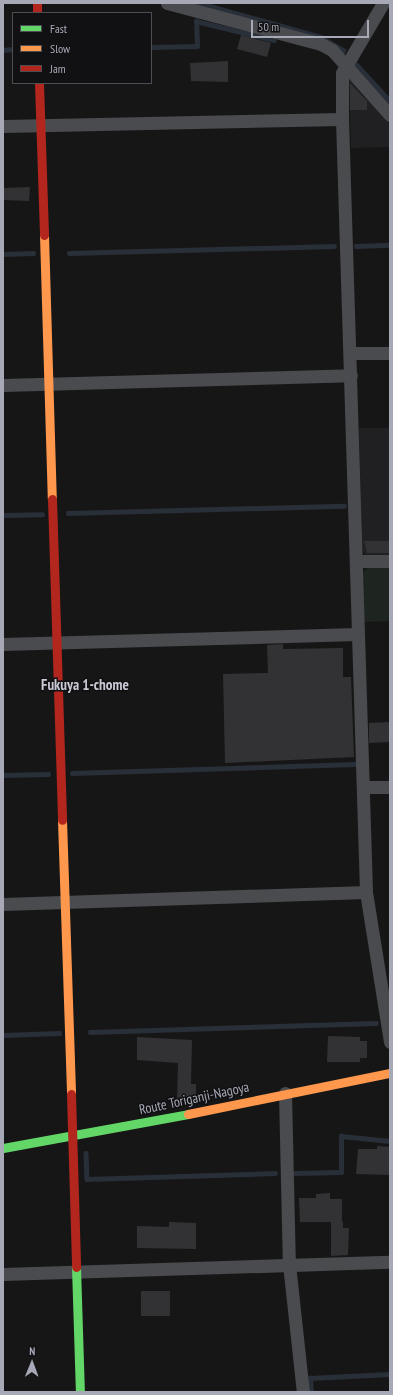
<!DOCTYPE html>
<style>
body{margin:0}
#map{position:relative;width:393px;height:1395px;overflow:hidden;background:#161616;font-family:"PT Sans Narrow",sans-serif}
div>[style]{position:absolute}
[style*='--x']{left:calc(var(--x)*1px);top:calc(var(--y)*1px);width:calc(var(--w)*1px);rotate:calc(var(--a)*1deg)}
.built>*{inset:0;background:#202022}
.green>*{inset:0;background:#1e2520}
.water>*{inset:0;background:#292f38}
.stream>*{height:4.5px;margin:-2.25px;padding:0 2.25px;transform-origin:2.25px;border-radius:2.25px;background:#292f38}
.building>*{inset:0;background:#323234}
.street>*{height:13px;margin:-6.5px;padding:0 6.5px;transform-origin:6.5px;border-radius:6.5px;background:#4a4b4f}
.fast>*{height:9px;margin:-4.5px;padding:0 4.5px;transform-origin:4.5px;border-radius:4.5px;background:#63d668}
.slow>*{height:9px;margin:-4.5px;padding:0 4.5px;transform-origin:4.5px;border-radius:4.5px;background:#ff974d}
.jam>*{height:9px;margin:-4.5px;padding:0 4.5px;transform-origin:4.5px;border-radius:4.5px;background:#b3261e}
span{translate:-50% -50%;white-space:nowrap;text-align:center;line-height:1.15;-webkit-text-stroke:3px #111012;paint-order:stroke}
.street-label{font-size:14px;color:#a7a9b7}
.neighbourhood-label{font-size:15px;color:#c8c9d3;font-weight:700}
.frame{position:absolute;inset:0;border:4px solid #a7a9b7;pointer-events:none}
.legend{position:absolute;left:12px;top:12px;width:140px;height:72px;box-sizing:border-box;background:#111012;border:1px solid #4d4d54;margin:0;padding:5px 7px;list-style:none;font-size:12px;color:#a7a9b7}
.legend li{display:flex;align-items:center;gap:8px;height:20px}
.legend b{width:20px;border:1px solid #4d4d54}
.north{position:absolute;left:12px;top:1343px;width:40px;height:40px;-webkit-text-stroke:3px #111012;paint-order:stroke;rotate:1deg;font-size:11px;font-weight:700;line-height:16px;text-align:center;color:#a7a9b7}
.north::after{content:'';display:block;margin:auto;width:14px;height:18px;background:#a7a9b7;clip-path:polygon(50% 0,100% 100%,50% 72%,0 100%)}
.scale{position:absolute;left:251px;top:20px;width:118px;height:18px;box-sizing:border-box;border:2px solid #a7a9b7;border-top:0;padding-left:5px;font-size:12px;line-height:14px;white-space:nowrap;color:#a7a9b7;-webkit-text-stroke:3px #111012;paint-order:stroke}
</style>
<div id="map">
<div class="built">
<div style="clip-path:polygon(352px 77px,390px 119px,390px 147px,351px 148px,349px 79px)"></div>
<div style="clip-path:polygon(359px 428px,390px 428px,390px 556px,367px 556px,362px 551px)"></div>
</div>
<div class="green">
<div style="clip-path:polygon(370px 566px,390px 567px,390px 621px,364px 622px,363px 572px)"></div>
</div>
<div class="water">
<div style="clip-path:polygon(187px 3px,207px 3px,322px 35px,347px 50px,344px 55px)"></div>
</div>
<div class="stream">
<div style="--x:151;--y:47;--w:46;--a:-1.2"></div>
<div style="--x:197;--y:46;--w:25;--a:-92"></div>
<div style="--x:196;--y:21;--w:80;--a:13.7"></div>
<div style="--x:3;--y:50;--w:10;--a:-6"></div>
<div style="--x:357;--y:65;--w:49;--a:47.5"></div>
<div style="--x:356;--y:246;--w:34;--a:-2"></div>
<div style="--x:69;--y:253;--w:265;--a:-1.5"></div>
<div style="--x:3;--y:254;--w:30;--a:-2"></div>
<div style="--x:68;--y:513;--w:276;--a:-1.5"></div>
<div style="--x:3;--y:515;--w:39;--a:-1"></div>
<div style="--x:72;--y:773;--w:283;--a:-1.8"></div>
<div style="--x:3;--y:775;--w:45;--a:-1.3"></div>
<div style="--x:90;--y:1032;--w:286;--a:-1.8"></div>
<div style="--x:3;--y:1035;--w:56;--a:-2"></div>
<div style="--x:86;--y:1153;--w:26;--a:88"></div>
<div style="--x:87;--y:1179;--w:188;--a:-1.8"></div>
<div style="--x:295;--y:1173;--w:46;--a:-1.2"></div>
<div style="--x:341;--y:1172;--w:36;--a:-90"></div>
<div style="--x:341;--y:1136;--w:49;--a:5.8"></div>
<div style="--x:311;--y:1392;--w:14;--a:-94"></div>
<div style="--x:310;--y:1378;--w:80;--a:-2.9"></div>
</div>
<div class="building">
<div style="clip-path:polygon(241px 35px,271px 43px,267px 57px,237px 49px)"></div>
<div style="clip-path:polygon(228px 61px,228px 82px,191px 81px,190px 63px)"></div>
<div style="clip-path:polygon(350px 83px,367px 101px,367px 110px,350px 110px)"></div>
<div style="clip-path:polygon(30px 187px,29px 201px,3px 200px,3px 188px)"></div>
<div style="clip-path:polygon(364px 541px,390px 541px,390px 553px,367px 553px)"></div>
<div style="clip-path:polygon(283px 644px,283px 649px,343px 648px,343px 677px,351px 677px,354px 757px,225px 763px,223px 674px,268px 673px,267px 645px)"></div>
<div style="clip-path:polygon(390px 722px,390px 742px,369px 743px,369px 723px)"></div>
<div style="clip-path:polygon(328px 1036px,360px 1037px,360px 1041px,367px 1041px,367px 1058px,360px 1058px,360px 1062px,327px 1062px)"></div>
<div style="clip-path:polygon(137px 1037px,192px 1040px,191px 1084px,196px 1084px,196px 1101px,177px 1102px,178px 1063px,137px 1060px)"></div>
<div style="clip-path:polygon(377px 1146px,390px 1147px,390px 1175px,356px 1174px,358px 1149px,377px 1149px)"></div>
<div style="clip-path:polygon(330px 1193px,330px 1199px,342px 1199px,342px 1222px,300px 1222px,299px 1198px,316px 1198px,316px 1194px)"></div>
<div style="clip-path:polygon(169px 1222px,196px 1223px,196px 1249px,137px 1248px,137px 1226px,169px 1227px)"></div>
<div style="clip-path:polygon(331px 1222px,343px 1222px,343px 1228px,349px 1228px,348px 1255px,331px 1256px)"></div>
<div style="clip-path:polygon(141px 1291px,170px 1291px,170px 1316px,141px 1316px)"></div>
</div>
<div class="street">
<div style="--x:167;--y:3;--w:159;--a:14.9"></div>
<div style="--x:321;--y:44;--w:13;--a:29"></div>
<div style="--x:332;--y:50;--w:87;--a:48.3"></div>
<div style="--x:383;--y:3;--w:81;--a:120.4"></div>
<div style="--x:342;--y:73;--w:46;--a:90"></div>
<div style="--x:342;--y:119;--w:773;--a:88.22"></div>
<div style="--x:366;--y:892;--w:152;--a:80.9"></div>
<div style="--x:3;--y:126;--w:339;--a:-1.2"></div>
<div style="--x:350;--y:353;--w:40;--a:0"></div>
<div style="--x:3;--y:385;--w:348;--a:-1.6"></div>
<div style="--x:356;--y:561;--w:34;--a:0"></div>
<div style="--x:3;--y:644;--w:354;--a:-1.6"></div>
<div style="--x:364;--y:787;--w:26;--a:0"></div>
<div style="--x:3;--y:904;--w:363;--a:-1.9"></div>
<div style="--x:285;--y:1093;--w:171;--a:88.7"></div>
<div style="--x:289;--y:1264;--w:129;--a:83.8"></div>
<div style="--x:3;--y:1274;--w:387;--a:-1.8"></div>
</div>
<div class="fast">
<div style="--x:3;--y:1148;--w:188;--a:-10.4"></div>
<div style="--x:76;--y:1267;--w:125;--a:88.2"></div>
</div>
<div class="slow">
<div style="--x:44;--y:235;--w:264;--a:88.3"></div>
<div style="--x:62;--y:820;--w:274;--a:88.1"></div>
<div style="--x:188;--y:1114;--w:206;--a:-11.5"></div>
</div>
<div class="jam">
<div style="--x:37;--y:3;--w:10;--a:90"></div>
<div style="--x:39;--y:83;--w:152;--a:88.1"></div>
<div style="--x:52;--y:499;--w:321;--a:88.2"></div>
<div style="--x:71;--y:1094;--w:173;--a:88.3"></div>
</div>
<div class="street-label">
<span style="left:194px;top:1098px;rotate:-12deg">Route Toriganji-Nagoya</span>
</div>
<div class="neighbourhood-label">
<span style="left:85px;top:685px">Fukuya 1-chome</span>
</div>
<div class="frame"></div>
<ul class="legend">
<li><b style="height:5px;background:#63d668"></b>Fast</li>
<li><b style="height:5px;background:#ff974d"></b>Slow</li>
<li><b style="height:5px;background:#b3261e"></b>Jam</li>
</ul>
<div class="north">N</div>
<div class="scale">50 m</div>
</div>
